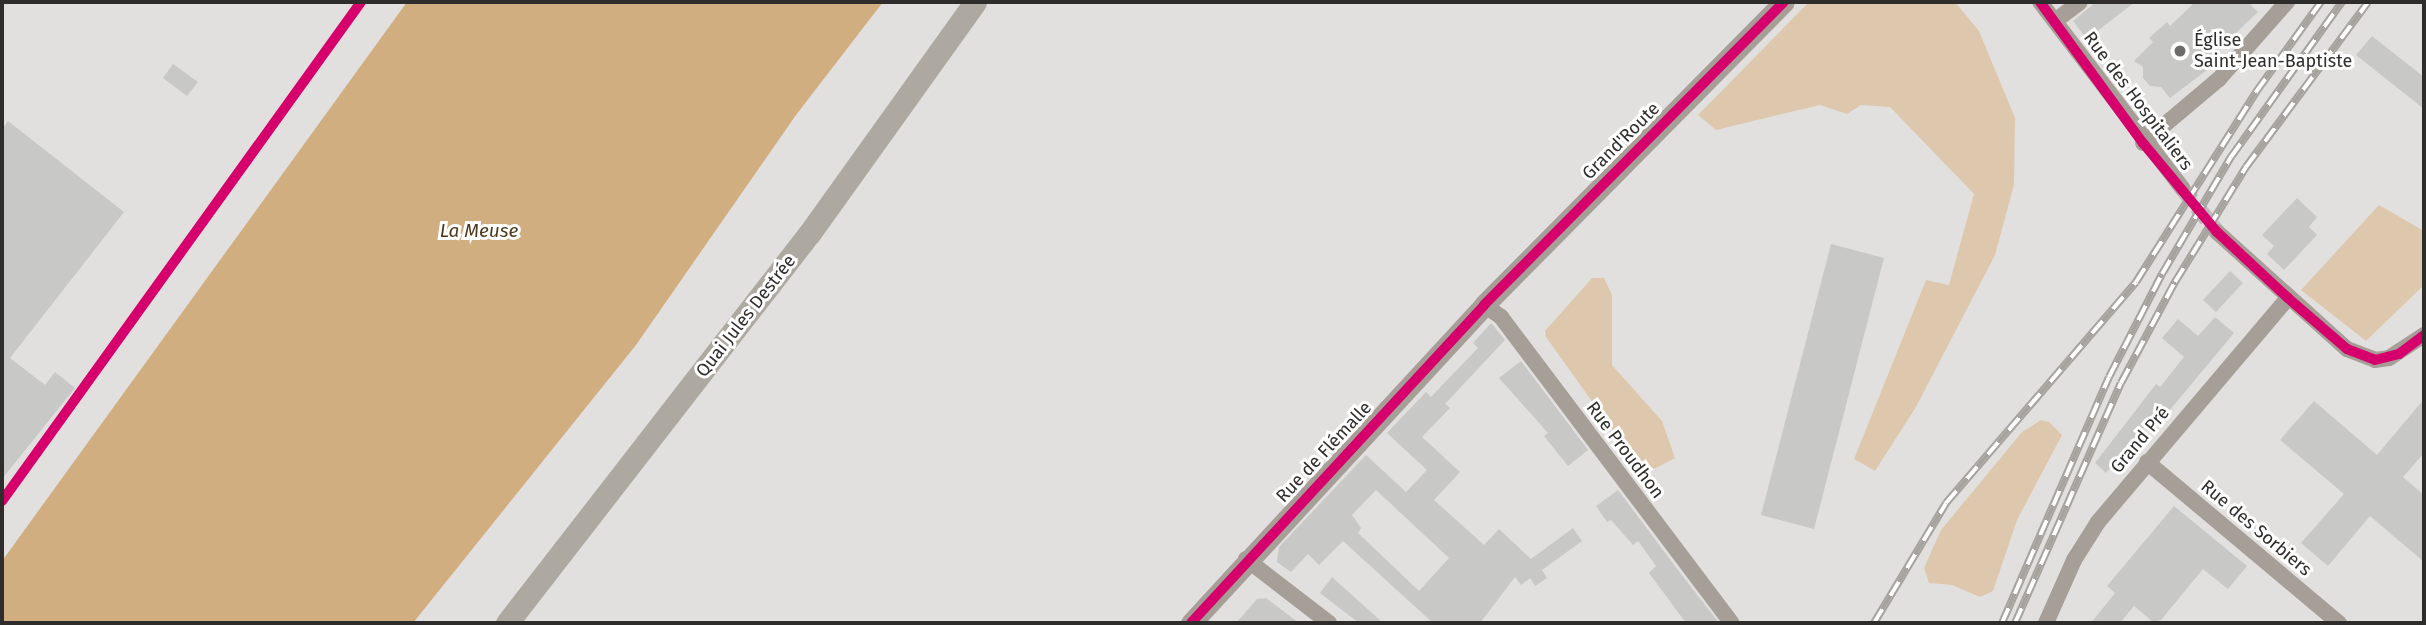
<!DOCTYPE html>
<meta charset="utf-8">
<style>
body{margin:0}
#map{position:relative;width:2426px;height:625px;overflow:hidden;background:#e2e0de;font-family:"Fira Sans",sans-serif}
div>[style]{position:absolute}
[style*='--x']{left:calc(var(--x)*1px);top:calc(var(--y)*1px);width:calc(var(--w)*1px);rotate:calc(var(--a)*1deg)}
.green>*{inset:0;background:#dec8ad}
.water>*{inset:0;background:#d0ae80}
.building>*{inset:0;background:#c8c8c7}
.minor-tunnel>*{height:16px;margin-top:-8px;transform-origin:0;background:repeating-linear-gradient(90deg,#bebcba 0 16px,transparent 0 24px)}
.minor>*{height:16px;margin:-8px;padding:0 8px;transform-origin:8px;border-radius:8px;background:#a59f97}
.tertiary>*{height:21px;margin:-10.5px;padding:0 10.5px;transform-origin:10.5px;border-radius:10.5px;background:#a59f97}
.secondary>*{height:23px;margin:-11.5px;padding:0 11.5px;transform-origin:11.5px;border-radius:11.5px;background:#ada8a0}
.rail>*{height:8px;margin-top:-4px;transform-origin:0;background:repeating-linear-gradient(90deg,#fff 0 16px,#a6a39e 0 32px);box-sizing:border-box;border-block:2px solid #a6a39e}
.cycleway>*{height:10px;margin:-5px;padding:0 5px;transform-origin:5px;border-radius:5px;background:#d6006c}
.dots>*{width:19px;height:19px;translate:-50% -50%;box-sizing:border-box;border:4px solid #fff;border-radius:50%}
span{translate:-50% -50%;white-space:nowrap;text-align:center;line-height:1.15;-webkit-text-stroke:6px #fff;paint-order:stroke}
.poi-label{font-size:18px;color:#2e2d2c}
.left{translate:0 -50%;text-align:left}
.street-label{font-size:18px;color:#2e2d2c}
.water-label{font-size:19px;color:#4d381b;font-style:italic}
.frame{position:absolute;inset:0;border:4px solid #2e2d2c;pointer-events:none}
</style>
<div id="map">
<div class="green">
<div style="clip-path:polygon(1809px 2px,1955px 2px,1979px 31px,2015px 118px,2014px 185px,1995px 255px,1916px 407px,1875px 471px,1854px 459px,1926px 280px,1949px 285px,1974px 194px,1890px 107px,1861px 105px,1847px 114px,1820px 105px,1716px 130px,1698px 115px)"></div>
<div style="clip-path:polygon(2379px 205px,2424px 231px,2424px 285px,2366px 341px,2301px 290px)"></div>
<div style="clip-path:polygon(1592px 278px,1604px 278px,1612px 295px,1612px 365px,1662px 421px,1675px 458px,1656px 468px,1641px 470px,1546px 337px,1545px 331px)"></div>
<div style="clip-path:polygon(2041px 420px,2049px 422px,2062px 435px,2017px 520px,1993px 591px,1980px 597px,1952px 585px,1929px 583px,1924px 568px,1941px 530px,2022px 432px)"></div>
</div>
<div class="water">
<div style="clip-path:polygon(407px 2px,883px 2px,796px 115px,636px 345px,413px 623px,2px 623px,2px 561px)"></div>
</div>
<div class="building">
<div style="clip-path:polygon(2096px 2px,2135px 2px,2087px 39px,2073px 21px)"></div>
<div style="clip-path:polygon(2195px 2px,2248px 2px,2258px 12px,2206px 61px,2211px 67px,2170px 98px,2161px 87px,2150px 86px,2143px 78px,2143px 67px,2134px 61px,2153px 42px,2149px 38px,2167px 22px,2170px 26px)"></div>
<div style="clip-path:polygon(2372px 36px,2424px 77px,2424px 109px,2356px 55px)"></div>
<div style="clip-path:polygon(173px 64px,198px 82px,187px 96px,163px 78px)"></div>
<div style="clip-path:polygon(8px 121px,124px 212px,10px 358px,45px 385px,55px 372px,75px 388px,2px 479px,2px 129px)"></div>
<div style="clip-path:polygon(2297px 198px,2317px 217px,2309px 227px,2317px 235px,2284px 270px,2267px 254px,2274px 246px,2262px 235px)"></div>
<div style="clip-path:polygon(1831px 244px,1884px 258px,1814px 529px,1761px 515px)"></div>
<div style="clip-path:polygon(2230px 271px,2243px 283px,2216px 312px,2203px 300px)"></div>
<div style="clip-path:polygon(2215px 317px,2234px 333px,2154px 429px,2147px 424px,2106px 473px,2095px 463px,2156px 384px,2160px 387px,2184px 357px,2162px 338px,2178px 319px,2198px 336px)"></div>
<div style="clip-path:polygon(evenodd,1491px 323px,1505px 340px,1445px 404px,1450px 408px,1422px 437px,1460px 472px,1434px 500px,1484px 545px,1499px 529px,1531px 559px,1573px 528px,1582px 541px,1542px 570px,1547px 578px,1535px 586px,1530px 578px,1521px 585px,1515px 577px,1480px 623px,1433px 623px,1343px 541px,1319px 565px,1308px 554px,1291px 572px,1277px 562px,1279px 547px,1366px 455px,1406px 492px,1427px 470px,1387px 433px,1426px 392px,1431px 397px,1450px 377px,1478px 348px,1473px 343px,1491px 323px,1376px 490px,1449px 558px,1419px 591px,1358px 533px,1361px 528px,1352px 515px,1376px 490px)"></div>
<div style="clip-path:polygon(1521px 361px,1588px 450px,1568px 466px,1544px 436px,1548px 433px,1499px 378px)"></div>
<div style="clip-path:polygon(2424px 399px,2424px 453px,2403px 477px,2424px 495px,2424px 562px,2370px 516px,2328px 566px,2301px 543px,2344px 494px,2280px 440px,2314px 401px,2377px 455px)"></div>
<div style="clip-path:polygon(1618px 490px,1678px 570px,1719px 623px,1686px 623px,1649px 573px,1656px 566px,1638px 541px,1633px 545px,1611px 520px,1607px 522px,1596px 506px)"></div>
<div style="clip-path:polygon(2174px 506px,2247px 566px,2228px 589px,2203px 569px,2161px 620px,2153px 622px,2134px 606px,2120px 623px,2091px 623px,2115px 593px,2107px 586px)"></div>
<div style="clip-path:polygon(1332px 577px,1383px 623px,1359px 623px,1320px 593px)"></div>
<div style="clip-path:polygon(1266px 598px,1299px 623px,1236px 623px,1257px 599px)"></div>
</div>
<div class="minor-tunnel">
<div style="--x:2182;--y:188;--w:56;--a:51.5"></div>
</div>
<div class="minor">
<div style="--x:2040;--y:2;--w:234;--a:52.6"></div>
<div style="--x:2055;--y:21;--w:31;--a:-37"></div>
<div style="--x:2143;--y:143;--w:99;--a:-40.1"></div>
<div style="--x:2219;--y:79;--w:103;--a:-48.6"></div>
<div style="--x:2217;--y:232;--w:175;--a:42"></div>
<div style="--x:2347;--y:349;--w:30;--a:21"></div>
<div style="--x:2375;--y:360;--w:14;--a:-8"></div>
<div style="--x:2389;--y:358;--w:42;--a:-33.3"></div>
<div style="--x:1484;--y:305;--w:21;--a:35"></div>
<div style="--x:1501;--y:317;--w:383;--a:53"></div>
<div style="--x:2147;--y:462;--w:251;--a:40"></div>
<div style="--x:1246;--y:559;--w:105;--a:37.6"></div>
<div style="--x:2046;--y:623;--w:69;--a:-66"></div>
<div style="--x:2074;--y:560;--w:45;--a:-57.7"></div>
<div style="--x:2098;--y:522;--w:294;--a:-49.7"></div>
</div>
<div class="tertiary">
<div style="--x:1191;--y:623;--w:432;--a:-47.3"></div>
<div style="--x:1484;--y:305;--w:426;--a:-45.3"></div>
</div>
<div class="secondary">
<div style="--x:507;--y:623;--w:492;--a:-52.2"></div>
<div style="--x:809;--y:234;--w:285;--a:-54.4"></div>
</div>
<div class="rail">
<div style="--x:1874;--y:623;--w:140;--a:-59"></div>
<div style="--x:1946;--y:503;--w:291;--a:-49.3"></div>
<div style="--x:2136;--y:282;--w:225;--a:-57.7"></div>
<div style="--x:2256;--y:92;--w:111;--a:-54.2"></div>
<div style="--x:2002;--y:623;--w:268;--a:-66.5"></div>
<div style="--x:2109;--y:377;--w:116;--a:-62.8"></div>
<div style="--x:2162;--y:274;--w:136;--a:-59.5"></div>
<div style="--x:2231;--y:157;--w:191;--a:-54.4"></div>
<div style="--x:2015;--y:623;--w:262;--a:-66.2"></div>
<div style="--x:2121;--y:383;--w:115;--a:-61.9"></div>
<div style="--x:2175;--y:282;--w:135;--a:-58.3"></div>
<div style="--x:2246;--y:167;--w:205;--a:-53.5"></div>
</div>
<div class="cycleway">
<div style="--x:2040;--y:2;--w:175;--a:53.9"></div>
<div style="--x:2143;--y:143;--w:116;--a:50.3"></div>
<div style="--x:2217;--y:232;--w:97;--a:42.9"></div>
<div style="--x:2288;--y:298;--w:78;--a:40.8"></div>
<div style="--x:2347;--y:349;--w:30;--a:21"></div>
<div style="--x:2375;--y:360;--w:25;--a:-14"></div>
<div style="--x:2399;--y:354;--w:31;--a:-37"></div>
<div style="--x:2;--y:501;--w:615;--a:-54.27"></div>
<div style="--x:1191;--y:623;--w:432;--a:-47.3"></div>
<div style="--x:1484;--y:305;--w:426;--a:-45.3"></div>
</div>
<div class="dots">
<div style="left:2180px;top:51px;background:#6d6c6a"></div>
</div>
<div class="poi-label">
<span class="left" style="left:2194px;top:51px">Église<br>Saint-Jean-Baptiste</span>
</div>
<div class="street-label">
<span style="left:2138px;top:101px;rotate:53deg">Rue des Hospitaliers</span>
<span style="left:1621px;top:141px;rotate:-45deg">Grand'Route</span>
<span style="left:746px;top:316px;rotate:-52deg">Quai Jules Destrée</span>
<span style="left:2140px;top:440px;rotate:-50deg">Grand Pré</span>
<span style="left:1625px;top:450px;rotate:53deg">Rue Proudhon</span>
<span style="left:1324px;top:452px;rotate:-47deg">Rue de Flémalle</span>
<span style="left:2256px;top:528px;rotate:40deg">Rue des Sorbiers</span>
</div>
<div class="water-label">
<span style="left:479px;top:231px">La Meuse</span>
</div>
<div class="frame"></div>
</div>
